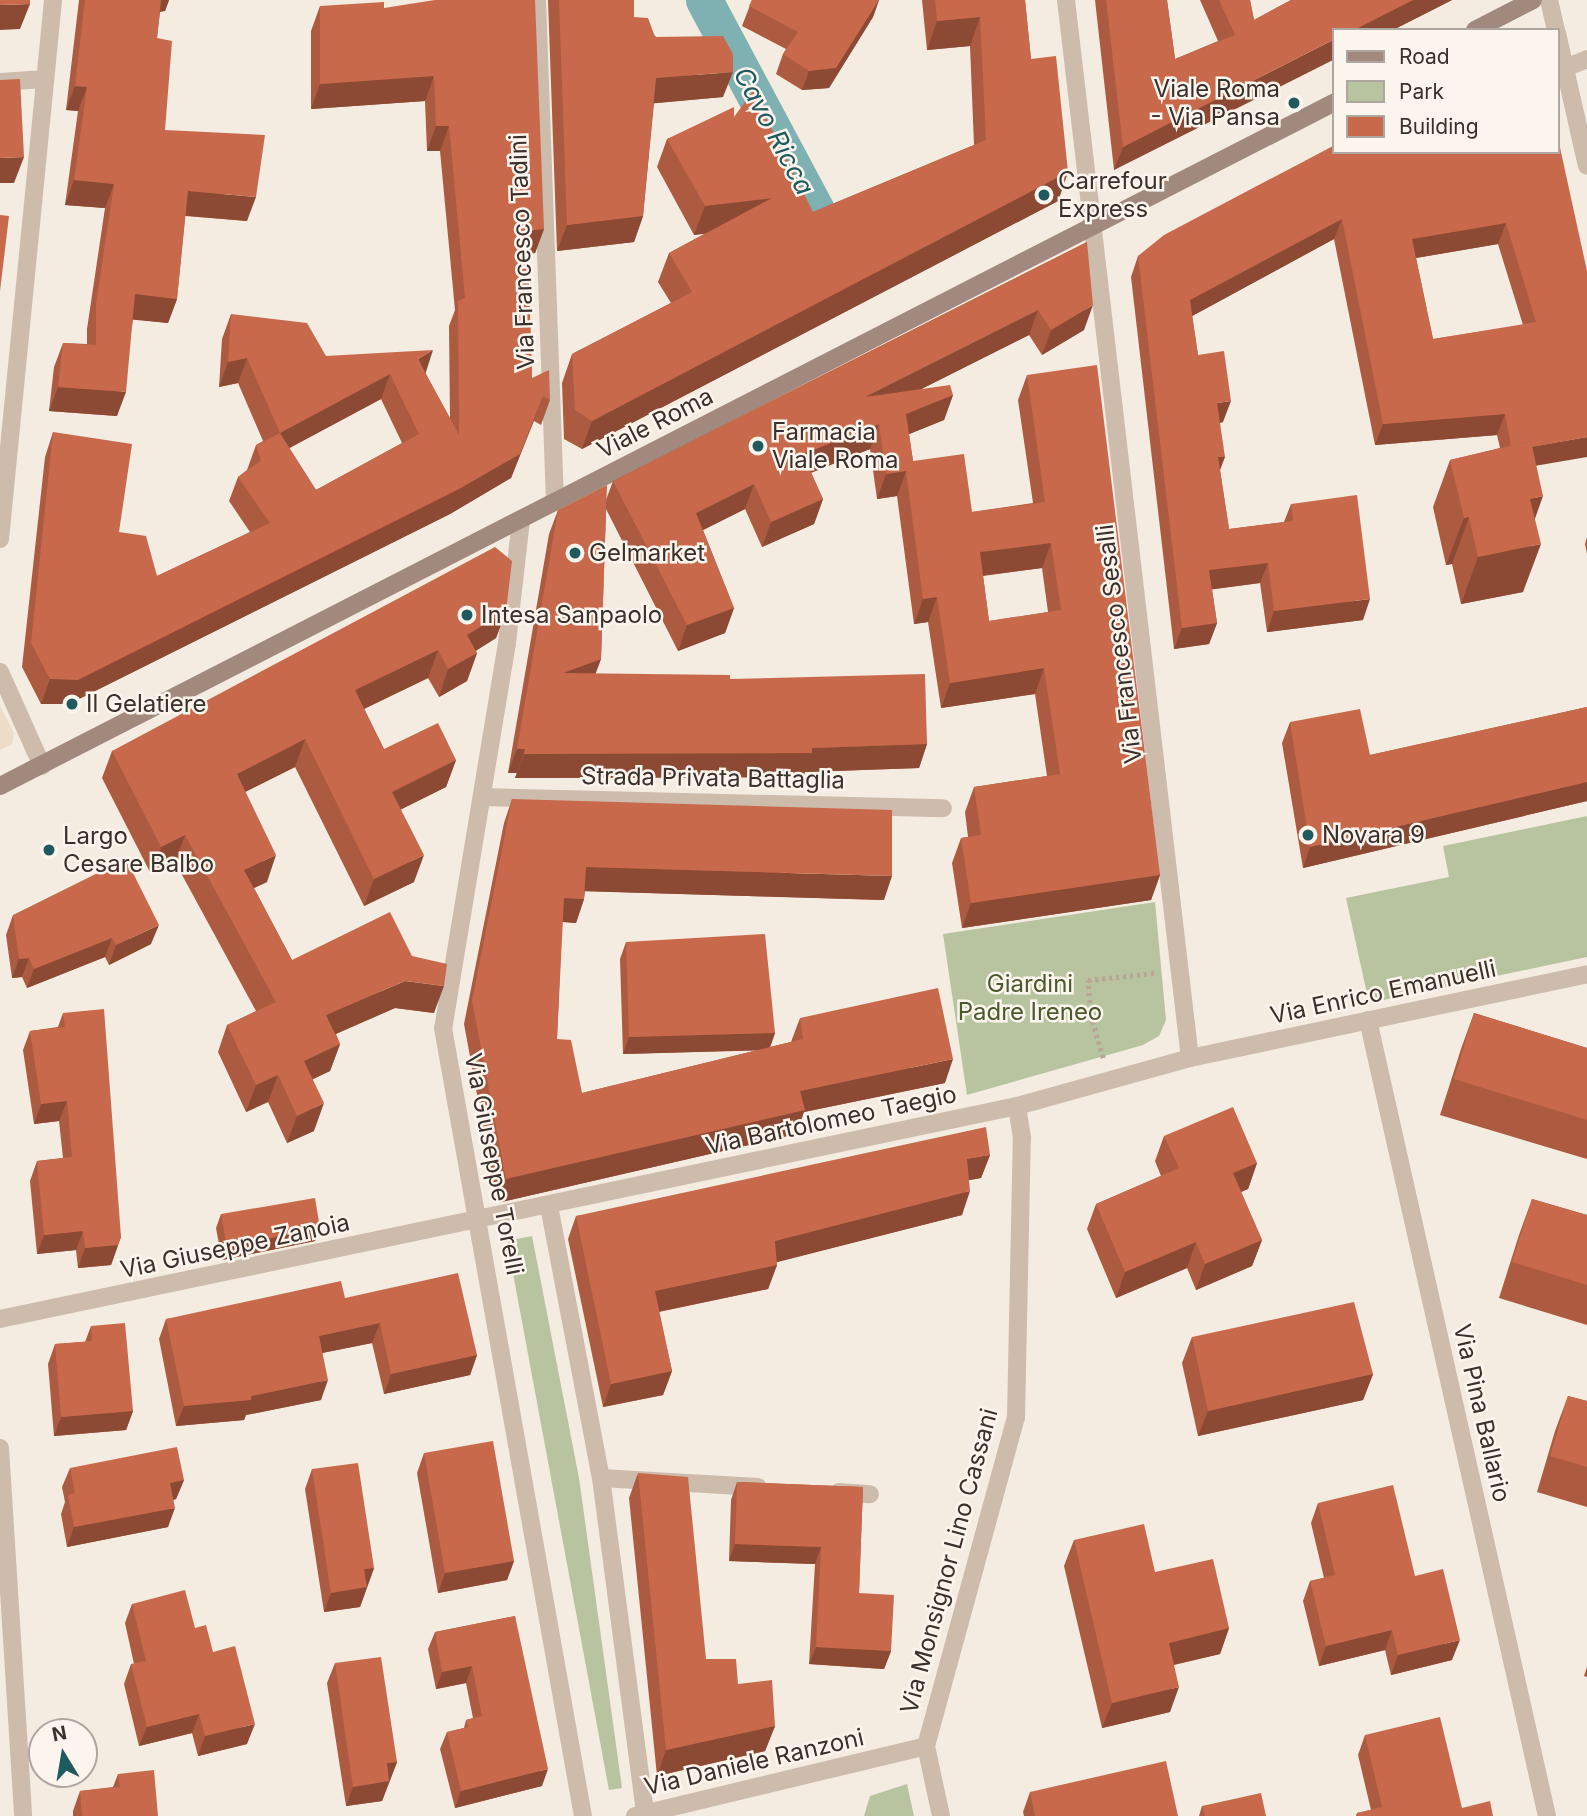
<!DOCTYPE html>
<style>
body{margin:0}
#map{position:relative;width:1587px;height:1816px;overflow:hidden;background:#f4ebe1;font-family:Inter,sans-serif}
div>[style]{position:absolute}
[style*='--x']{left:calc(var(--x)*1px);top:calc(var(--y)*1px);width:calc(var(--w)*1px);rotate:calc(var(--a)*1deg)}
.green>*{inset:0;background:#b8c4a0}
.plaza>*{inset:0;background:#ecdcc8}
.canal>*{height:37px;margin:-18.5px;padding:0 18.5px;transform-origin:18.5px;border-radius:18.5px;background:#7fb0b2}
.path>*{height:4.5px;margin-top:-2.25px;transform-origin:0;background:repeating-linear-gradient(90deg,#b9a596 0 3.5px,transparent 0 7px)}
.street>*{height:18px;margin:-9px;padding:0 9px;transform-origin:9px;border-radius:9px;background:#cdbbac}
.secondary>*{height:18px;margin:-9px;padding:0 9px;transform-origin:9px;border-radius:9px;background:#a18a7d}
.wall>*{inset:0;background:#ac5a40}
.shaded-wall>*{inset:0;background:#8c4a34}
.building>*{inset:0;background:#c8694b}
.dots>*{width:19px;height:19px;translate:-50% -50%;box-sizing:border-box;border:4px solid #fbf5ee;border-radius:50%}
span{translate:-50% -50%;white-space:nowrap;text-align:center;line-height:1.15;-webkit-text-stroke:5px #fbf5ee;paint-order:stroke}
.poi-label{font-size:24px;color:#3b302b}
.right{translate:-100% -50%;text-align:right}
.left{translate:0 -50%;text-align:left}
.street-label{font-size:24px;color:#3b302b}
.park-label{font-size:24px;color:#4a5a2e}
.water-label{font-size:26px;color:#1f5a5e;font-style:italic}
.legend{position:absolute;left:1332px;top:28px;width:228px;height:126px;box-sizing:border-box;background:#fbf5ee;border:2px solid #aea6a0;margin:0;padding:9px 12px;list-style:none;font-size:21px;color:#3b302b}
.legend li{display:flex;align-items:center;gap:14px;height:35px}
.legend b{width:35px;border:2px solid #aea6a0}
.north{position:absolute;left:28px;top:1718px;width:70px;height:70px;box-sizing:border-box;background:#fbf5ee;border:2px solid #aea6a0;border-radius:50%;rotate:349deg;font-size:19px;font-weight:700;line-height:28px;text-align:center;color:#3b302b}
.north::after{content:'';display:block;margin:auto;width:24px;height:32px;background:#1f5a5e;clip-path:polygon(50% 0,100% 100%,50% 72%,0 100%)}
</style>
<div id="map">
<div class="green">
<div style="clip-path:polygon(1587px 816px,1587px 957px,1369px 1003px,1346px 898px,1449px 877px,1443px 846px)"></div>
<div style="clip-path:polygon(1155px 902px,1166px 1020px,1159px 1036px,1143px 1045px,967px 1095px,943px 934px)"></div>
<div style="clip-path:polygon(532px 1236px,579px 1478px,622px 1788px,609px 1790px,507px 1241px)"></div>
<div style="clip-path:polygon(907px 1784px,914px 1816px,864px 1816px,870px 1796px)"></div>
</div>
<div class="plaza">
<div style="clip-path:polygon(0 706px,14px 733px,12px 744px,0 750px)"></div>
</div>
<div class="canal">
<div style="--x:704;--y:0;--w:289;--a:61.9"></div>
</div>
<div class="path">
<div style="--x:1103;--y:1058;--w:43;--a:-106.3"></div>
<div style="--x:1091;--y:1017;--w:37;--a:-95"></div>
<div style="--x:1088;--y:980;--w:68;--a:-5.9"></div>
</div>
<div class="street">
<div style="--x:537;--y:0;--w:502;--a:87.95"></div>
<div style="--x:1066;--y:0;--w:1065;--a:83.32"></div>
<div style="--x:1549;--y:0;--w:31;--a:77"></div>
<div style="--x:1557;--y:33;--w:136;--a:77.3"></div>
<div style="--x:1565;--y:68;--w:24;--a:-22"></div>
<div style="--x:0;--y:82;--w:45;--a:-3.8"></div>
<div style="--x:521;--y:520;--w:124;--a:96.5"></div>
<div style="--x:507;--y:643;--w:390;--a:99.4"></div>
<div style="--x:443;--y:1028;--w:800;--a:79.93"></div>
<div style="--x:0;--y:539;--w:542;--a:-84.38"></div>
<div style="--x:0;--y:672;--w:103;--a:65.9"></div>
<div style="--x:482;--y:797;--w:461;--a:1.4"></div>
<div style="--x:1368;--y:1020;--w:816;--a:77.33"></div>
<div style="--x:549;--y:1206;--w:277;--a:79.2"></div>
<div style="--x:601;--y:1478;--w:339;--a:82.5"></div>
<div style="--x:0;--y:1319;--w:1039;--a:-11.83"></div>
<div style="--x:1017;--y:1106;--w:180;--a:-15.5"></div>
<div style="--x:1190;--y:1058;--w:406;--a:-11.9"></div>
<div style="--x:0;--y:1448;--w:369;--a:86.4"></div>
<div style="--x:601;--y:1478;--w:157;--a:3.3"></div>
<div style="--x:839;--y:1492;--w:31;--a:4"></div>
<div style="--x:635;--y:1816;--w:299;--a:-13.5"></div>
<div style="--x:941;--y:1816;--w:72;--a:-102.1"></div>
<div style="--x:926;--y:1746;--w:341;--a:-74.7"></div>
<div style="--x:1016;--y:1417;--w:279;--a:-88.8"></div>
<div style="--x:1022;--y:1138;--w:32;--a:-99"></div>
</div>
<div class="secondary">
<div style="--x:1475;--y:30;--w:65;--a:-27.3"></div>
<div style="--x:0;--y:786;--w:1498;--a:-27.13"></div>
</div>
<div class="wall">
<div style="clip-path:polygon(79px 0,169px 0,165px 11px,160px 12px,157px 38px,165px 130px,247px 221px,185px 216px,177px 299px,168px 323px,133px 319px,117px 416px,49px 411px,54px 367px,63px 343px,87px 344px,87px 329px,105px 208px,65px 205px,78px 111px,66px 110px)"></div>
<div style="clip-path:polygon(548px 0,634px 0,634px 17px,723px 97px,654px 103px,643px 216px,634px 242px,557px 251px)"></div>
<div style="clip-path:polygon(752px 0,879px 0,873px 17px,829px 88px,802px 90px,776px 74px,783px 54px,786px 49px,742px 26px)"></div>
<div style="clip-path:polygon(922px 0,1025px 0,1031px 59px,1068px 172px,1058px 201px,582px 449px,564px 439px,562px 383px,572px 354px,671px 303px,658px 282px,669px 253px,706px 233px,694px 235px,657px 167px,667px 139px,734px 117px,813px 212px,974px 145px,970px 46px,927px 50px)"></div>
<div style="clip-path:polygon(1095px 0,1167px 0,1175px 59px,1218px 41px,1200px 0,1250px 0,1254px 20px,1291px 0,1452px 0,1393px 30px,1333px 30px,1114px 170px)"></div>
<div style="clip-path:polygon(evenodd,320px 6px,384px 8px,544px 229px,535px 253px,528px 254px,532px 378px,550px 400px,541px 425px,534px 421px,511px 478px,450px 514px,69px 704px,41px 704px,22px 667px,45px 457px,53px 432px,119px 532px,157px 576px,250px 532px,229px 501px,238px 477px,247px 470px,256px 445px,263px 441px,238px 383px,219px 387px,222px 339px,231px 314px,326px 356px,425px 373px,450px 418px,449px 326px,455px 310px,440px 151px,427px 151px,425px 101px,311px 109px,311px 31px,320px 6px,381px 399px,402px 443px,316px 490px,289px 448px,381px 399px)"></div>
<div style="clip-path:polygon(evenodd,1557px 152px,1536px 466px,1535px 519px,1523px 592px,1461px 604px,1452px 564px,1446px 565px,1433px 507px,1450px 460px,1500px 448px,1497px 435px,1375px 445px,1334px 239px,1192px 316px,1198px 355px,1223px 422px,1220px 423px,1220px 470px,1229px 529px,1284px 522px,1291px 504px,1363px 620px,1267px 632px,1260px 583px,1212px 589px,1217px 623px,1209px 644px,1174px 649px,1131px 277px,1138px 256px,1557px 152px,1498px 244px,1523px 325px,1433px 339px,1416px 258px,1498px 244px)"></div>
<div style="clip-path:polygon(evenodd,1087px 242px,1084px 330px,1042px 355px,1029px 335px,921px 389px,953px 395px,944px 420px,909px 434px,913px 461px,972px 512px,1033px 503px,1018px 400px,1027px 375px,1160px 875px,1151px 900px,962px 928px,952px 863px,961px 838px,968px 837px,965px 812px,974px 787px,1047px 776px,1035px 694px,941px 708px,928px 622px,914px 624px,897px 496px,877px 499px,870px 449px,811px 473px,823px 499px,814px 524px,762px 547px,745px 509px,703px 530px,734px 608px,725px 633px,678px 651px,606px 509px,601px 659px,595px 674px,730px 679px,927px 744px,919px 768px,805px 772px,803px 777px,515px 778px,517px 773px,508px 773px,549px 534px,558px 510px,606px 500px,613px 481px,1087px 242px,1042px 568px,1048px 612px,989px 621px,983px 576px,1042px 568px)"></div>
<div style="clip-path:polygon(1587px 537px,1587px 554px,1585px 544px)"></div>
<div style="clip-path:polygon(506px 611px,496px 638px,475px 651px,477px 653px,467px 681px,439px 697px,428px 678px,364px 709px,384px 749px,456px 760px,446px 787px,401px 809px,414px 882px,364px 906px,295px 767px,245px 792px,267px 882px,254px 888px,292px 960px,434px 1013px,395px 1008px,336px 1034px,340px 1044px,330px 1071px,313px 1079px,314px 1131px,287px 1143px,268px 1102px,246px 1112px,218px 1052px,227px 1025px,256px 1011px,175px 862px,151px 874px,102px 778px,112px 751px)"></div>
<div style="clip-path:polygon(1587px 707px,1587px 801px,1303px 868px,1282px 743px,1290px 722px,1370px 755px)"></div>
<div style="clip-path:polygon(512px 799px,884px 900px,585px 891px,584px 899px,576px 923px,562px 922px,557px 1039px,582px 1093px,758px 1050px,623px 1054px,620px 959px,626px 942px,775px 1033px,770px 1047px,791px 1042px,800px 1018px,945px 1083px,804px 1112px,796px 1134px,497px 1203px,464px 1024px,504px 823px)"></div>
<div style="clip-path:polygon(13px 915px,151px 944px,109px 965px,105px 957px,27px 988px,22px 977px,12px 978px,6px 935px)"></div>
<div style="clip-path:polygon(63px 1013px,121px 1237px,111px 1265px,78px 1268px,76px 1250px,37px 1254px,30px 1181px,37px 1161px,63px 1158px,59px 1121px,34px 1124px,23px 1050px,30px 1031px,58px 1027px)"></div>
<div style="clip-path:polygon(1474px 1013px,1587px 1048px,1587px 1159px,1440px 1115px,1461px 1049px)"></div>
<div style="clip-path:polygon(1164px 1136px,1257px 1163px,1248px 1189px,1241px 1192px,1262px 1240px,1252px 1266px,1196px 1290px,1187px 1268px,1116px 1298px,1087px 1229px,1096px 1204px,1161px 1176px,1155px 1161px)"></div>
<div style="clip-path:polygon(990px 1155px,981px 1178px,969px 1180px,962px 1215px,776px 1262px,777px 1265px,768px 1289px,659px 1312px,672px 1371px,663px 1395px,603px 1407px,568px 1239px,576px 1216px)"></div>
<div style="clip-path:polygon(1532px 1199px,1587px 1215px,1587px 1325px,1499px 1298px,1519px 1235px)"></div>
<div style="clip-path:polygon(221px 1214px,315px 1241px,222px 1260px,216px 1228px)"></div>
<div style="clip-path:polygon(345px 1298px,477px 1355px,470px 1375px,384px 1394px,372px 1343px,322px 1353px,321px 1400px,246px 1415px,244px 1420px,176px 1426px,159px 1339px,166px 1319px)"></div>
<div style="clip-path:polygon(91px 1326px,133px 1411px,126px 1430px,54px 1436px,48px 1364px,55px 1344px,85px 1342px)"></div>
<div style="clip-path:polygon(1192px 1337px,1373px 1374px,1363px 1400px,1198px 1436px,1182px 1363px)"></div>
<div style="clip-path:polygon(1568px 1396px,1587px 1401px,1587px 1507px,1537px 1492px,1555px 1431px)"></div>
<div style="clip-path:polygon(424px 1453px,514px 1561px,507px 1580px,438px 1593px,417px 1473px)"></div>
<div style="clip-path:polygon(70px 1468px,184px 1480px,176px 1499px,173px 1500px,168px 1527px,67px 1547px,61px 1514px,65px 1502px,62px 1487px)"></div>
<div style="clip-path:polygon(312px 1469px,374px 1568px,360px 1607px,324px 1612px,305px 1489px)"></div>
<div style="clip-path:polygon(638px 1473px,706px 1659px,775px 1726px,765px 1751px,657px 1776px,629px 1498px)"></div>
<div style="clip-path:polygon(737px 1482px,863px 1487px,859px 1593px,891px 1651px,884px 1669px,809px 1664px,815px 1564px,729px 1561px,731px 1500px)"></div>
<div style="clip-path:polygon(1318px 1503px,1415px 1576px,1452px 1660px,1391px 1675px,1385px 1650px,1319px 1666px,1303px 1601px,1310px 1581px,1324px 1578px,1311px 1523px)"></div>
<div style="clip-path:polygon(1074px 1540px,1155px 1572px,1229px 1628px,1220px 1654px,1174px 1665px,1170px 1712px,1102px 1728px,1064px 1566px)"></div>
<div style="clip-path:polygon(132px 1604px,195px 1628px,213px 1652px,247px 1744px,198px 1756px,192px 1733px,139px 1746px,124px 1684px,131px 1664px,134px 1664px,125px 1623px)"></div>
<div style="clip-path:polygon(515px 1616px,542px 1786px,455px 1808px,440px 1749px,447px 1732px,464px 1728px,466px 1720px,473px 1718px,466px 1683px,436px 1689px,428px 1649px,435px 1632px)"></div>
<div style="clip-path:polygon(335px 1663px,397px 1762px,382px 1801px,346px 1806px,327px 1683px)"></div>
<div style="clip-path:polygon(1587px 1667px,1587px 1677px,1584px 1676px)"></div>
<div style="clip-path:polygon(1365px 1735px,1462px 1808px,1493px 1816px,1356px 1816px,1357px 1813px,1371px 1810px,1358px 1755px)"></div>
<div style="clip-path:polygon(118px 1774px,158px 1816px,73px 1816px,73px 1811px,80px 1791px,113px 1787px)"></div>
<div style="clip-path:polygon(1030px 1792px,1178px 1816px,1024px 1816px,1023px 1812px)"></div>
<div style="clip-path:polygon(1202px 1806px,1266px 1816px,1199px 1816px)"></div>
</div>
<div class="shaded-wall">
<div style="clip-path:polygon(158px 0,169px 0,165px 11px,153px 12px)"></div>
<div style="clip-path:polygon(879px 0,873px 17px,829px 88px,802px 90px,809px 71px)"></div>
<div style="clip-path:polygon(1413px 0,1452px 0,1393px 30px,1354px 30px)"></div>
<div style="clip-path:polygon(30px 4px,20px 29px,0 30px,0 5px)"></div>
<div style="clip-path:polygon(980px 17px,970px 46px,927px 50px,937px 21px)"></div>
<div style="clip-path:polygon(1333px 40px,1333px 60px,1114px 170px,1123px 147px)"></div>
<div style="clip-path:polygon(733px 72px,723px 97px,647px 104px,656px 78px)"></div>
<div style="clip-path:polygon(434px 76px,425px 101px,311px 109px,320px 84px)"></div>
<div style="clip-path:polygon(75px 86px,87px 87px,78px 111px,66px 110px)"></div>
<div style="clip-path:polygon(436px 126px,449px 126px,440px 151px,427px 151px)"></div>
<div style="clip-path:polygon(24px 157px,14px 183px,0 183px,0 158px)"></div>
<div style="clip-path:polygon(1068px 172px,1058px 201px,582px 449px,592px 421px)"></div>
<div style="clip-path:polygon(74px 180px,114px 184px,105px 208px,65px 205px)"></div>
<div style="clip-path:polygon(188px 191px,256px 197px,247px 221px,179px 215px)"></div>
<div style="clip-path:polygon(772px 198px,762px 227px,694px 235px,705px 206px)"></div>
<div style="clip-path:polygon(643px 216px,634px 242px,557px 251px,567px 225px)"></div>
<div style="clip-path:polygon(1342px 219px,1334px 239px,1183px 321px,1190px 300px)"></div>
<div style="clip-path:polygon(1506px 223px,1498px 244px,1404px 260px,1412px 239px)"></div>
<div style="clip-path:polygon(544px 229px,535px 253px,518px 255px,527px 231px)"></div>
<div style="clip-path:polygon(135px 294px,177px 299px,168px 323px,126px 319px)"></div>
<div style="clip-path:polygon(1093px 305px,1084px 330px,1042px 355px,1051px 330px)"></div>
<div style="clip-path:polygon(1038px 310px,1029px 335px,856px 422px,865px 397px)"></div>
<div style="clip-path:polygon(433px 350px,425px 375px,418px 359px)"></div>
<div style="clip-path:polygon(247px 358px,238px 383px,219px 387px,228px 362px)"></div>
<div style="clip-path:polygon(390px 374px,381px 399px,271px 458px,280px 433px)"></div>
<div style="clip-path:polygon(58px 387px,126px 392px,117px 416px,49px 411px)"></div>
<div style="clip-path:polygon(953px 395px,944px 420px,897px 439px,906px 414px)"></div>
<div style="clip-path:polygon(543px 396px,511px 478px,450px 514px,69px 704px,41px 704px,50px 679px)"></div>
<div style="clip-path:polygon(1231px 401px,1223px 422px,1210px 424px,1217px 403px)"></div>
<div style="clip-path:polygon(1505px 414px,1497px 435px,1375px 445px,1383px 424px)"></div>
<div style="clip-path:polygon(879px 424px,870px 449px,794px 479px,803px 454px)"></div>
<div style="clip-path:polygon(1587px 437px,1587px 457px,1504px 471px,1512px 450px)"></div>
<div style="clip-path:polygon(1218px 457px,1225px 457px,1217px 478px)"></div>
<div style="clip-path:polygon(906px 471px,897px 496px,877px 499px,886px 474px)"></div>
<div style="clip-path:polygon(754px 484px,745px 509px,687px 538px,696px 513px)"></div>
<div style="clip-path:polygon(1543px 496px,1526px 544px,1530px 499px)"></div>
<div style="clip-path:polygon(823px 499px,814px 524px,762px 547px,771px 522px)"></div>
<div style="clip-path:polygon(1469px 517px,1452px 564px,1446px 565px,1464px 518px)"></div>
<div style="clip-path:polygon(1051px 543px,1042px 568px,971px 577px,980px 552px)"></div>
<div style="clip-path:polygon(1541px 544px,1523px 592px,1461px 604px,1478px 557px)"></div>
<div style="clip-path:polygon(1268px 563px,1260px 583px,1201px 591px,1209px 570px)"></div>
<div style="clip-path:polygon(937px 597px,928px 622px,914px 624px,923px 599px)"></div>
<div style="clip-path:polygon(1370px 599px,1363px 620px,1267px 632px,1274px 611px)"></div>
<div style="clip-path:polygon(734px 608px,725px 633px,678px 651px,687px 625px)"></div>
<div style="clip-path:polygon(506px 611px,496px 638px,457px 663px,467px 635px)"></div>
<div style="clip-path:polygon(1217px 623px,1209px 644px,1174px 649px,1182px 628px)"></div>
<div style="clip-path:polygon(438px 650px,428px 678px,345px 718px,355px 690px)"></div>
<div style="clip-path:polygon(477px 653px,467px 681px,439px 697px,448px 669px)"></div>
<div style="clip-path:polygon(601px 659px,592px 683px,563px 673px)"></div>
<div style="clip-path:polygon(1044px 668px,1035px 694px,941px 708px,950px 683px)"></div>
<div style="clip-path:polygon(305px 739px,295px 767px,227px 801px,237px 774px)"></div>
<div style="clip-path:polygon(927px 744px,919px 768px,805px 772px,803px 777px,515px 778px,524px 754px,812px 748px)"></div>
<div style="clip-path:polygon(517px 749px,525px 749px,517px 773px,508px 773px)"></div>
<div style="clip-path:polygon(456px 760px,446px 787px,382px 819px,392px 792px)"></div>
<div style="clip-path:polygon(1587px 782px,1587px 801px,1303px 868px,1310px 847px)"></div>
<div style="clip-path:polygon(185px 835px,175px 862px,151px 874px,161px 847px)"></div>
<div style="clip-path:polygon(276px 855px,267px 882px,234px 897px,244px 870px)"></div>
<div style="clip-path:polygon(424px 855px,414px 882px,364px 906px,374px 879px)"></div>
<div style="clip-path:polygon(586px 867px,892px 876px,884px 900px,577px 891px)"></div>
<div style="clip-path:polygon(1160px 875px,1151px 900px,962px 928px,971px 903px)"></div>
<div style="clip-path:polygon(564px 898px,584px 899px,576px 923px,555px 921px)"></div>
<div style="clip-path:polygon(159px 925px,151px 944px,109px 965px,116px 945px)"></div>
<div style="clip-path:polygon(112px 938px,105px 957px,27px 988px,34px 969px)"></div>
<div style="clip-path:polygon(29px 958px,22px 977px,12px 978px,19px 959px)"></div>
<div style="clip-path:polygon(405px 981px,444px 986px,434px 1013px,395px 1008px,317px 1042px,326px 1015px)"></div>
<div style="clip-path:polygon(775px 1033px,769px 1050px,623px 1054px,629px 1037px)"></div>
<div style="clip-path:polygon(340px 1044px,330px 1071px,294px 1088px,304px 1061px)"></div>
<div style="clip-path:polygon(953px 1059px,945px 1083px,804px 1112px,796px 1134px,497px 1203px,506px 1179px,800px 1091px)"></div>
<div style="clip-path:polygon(278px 1075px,268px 1102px,246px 1112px,256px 1085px)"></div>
<div style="clip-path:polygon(67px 1101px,59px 1121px,34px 1124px,41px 1104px)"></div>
<div style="clip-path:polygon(324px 1103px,314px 1131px,287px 1143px,297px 1116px)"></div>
<div style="clip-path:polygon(990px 1155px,981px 1178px,959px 1182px,967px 1159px)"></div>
<div style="clip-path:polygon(1257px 1163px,1248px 1189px,1224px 1199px,1233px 1173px)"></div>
<div style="clip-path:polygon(970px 1191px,962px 1215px,766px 1265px,775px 1241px)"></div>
<div style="clip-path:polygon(320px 1228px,315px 1241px,222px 1260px,227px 1247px)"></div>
<div style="clip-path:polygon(83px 1231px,76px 1250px,37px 1254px,44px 1235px)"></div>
<div style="clip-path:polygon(1262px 1240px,1252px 1266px,1196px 1290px,1205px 1264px)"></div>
<div style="clip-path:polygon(1196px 1242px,1187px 1268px,1116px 1298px,1125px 1272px)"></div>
<div style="clip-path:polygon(118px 1245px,111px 1265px,78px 1268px,85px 1248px)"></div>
<div style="clip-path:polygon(777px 1265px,768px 1289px,647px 1314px,655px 1291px)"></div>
<div style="clip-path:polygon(380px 1323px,372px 1343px,312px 1355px,319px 1336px)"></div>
<div style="clip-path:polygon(477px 1355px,470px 1375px,384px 1394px,391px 1374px)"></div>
<div style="clip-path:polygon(672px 1371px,663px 1395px,603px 1407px,611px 1384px)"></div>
<div style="clip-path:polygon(1373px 1374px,1363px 1400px,1198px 1436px,1208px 1411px)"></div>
<div style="clip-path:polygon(328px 1380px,321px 1400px,246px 1415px,244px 1420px,176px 1426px,184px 1406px,251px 1396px)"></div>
<div style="clip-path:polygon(133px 1411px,126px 1430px,54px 1436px,61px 1417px)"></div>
<div style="clip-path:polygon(184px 1480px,176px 1499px,163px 1502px,170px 1483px)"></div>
<div style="clip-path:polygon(175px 1508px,168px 1527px,67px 1547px,74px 1527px)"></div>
<div style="clip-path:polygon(735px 1544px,821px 1547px,815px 1564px,729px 1561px)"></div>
<div style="clip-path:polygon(514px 1561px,507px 1580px,438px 1593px,445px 1573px)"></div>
<div style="clip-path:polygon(374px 1568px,360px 1607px,324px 1612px,331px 1593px,364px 1569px)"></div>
<div style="clip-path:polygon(1229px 1628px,1220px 1654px,1159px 1668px,1169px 1643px)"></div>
<div style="clip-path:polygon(1392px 1630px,1385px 1650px,1319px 1666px,1326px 1646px)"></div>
<div style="clip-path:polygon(1460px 1640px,1452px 1660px,1391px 1675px,1398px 1655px)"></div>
<div style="clip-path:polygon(816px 1647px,891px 1651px,884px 1669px,809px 1664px)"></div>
<div style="clip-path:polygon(472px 1666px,466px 1683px,436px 1689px,442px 1672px)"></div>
<div style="clip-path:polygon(1179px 1687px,1170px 1712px,1102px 1728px,1112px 1703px)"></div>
<div style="clip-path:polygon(199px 1714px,192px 1733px,139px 1746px,147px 1727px)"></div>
<div style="clip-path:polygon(255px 1724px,247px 1744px,198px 1756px,205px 1736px)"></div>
<div style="clip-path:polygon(775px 1726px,765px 1751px,657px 1776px,666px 1750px)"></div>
<div style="clip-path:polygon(397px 1762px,382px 1801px,346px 1806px,353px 1787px,387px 1763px)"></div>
<div style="clip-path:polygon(548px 1769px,542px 1786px,455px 1808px,461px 1791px)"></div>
</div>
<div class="building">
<div style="clip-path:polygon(0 0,30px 0,30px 4px,0 5px)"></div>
<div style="clip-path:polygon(85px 0,161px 0,157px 38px,172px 41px,165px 130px,265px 135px,256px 197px,188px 191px,177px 299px,135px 294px,126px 392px,58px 387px,63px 343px,96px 345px,96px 304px,114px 184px,74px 180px,87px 87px,75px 86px)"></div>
<div style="clip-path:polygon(evenodd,435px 0,535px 0,544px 229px,527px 231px,532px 378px,549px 370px,550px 400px,543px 396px,520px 454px,459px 489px,78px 680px,50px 679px,31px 643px,53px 432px,132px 444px,119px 532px,146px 536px,157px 576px,270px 523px,238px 477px,261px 461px,256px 445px,280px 433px,247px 358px,228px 362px,231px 314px,307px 323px,326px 356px,433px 350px,418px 359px,459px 435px,458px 301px,465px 298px,449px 126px,436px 126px,434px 76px,320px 84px,320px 6px,384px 2px,384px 8px,435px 0,390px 374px,419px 434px,316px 490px,280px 433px,390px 374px)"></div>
<div style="clip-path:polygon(559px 0,634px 0,634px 17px,648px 18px,655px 37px,723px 36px,733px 54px,733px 72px,656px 78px,643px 216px,567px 225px)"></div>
<div style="clip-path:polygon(752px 0,879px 0,836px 68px,809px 71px,783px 54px,798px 32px,749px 6px)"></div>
<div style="clip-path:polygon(935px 0,1025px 0,1031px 59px,1056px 56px,1068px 172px,592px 421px,575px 410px,572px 354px,692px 292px,669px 253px,772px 198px,705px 206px,667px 139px,734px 107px,734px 117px,753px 91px,813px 212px,986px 140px,980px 17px,937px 21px)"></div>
<div style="clip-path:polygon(1106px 0,1167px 0,1175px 59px,1235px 35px,1219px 0,1250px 0,1254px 20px,1291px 0,1413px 0,1354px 30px,1333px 30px,1333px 40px,1123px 147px)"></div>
<div style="clip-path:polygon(20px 79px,24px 157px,0 158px,0 80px)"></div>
<div style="clip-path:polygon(evenodd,1557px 143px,1559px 143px,1587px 271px,1587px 437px,1532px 447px,1531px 441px,1511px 446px,1505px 414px,1383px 424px,1342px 219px,1190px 300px,1198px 355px,1224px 351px,1231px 401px,1217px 403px,1225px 457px,1218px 457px,1229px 529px,1293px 521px,1291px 504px,1357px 495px,1370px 599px,1274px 611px,1268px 563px,1209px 570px,1217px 623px,1182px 628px,1138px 256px,1164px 235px,1333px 146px,1333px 152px,1557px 152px,1557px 143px,1506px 223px,1536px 322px,1433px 339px,1412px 239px,1506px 223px)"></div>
<div style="clip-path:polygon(0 215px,9px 216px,0 291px)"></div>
<div style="clip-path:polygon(evenodd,1087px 242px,1093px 305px,1051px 330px,1038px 310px,865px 397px,950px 385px,953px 395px,906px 414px,913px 461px,964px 454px,972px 512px,1045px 502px,1027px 375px,1097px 365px,1160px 875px,971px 903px,961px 838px,981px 835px,974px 787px,1060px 774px,1044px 668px,950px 683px,937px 597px,923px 599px,906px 471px,886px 474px,879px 424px,803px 454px,823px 499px,771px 522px,754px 484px,696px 513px,734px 608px,687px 625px,613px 481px,1087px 242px,1051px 543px,1061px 610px,989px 621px,980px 552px,1051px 543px)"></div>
<div style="clip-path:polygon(1531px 441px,1543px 496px,1530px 499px,1541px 544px,1478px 557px,1469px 517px,1464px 518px,1450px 460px)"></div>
<div style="clip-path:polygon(607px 485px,601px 659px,563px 673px,730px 675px,730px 679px,925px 674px,927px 744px,812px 748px,812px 753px,524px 754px,525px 749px,517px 749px,558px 510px)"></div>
<div style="clip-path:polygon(495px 547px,512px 561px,506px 611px,467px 635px,477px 653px,448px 669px,438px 650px,355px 690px,384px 749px,438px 723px,456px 760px,392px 792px,424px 855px,374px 879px,305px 739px,237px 774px,276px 855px,244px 870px,292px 960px,390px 912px,412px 956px,447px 964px,444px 986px,405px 981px,326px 1015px,340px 1044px,304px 1061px,324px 1103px,297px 1116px,278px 1075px,256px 1085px,227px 1025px,276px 1002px,185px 835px,161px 847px,112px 751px)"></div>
<div style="clip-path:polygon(1587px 707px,1587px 782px,1310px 847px,1290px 722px,1360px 709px,1370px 755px)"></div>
<div style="clip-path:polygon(512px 799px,892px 810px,892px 876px,586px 867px,584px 899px,564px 898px,557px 1039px,571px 1040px,582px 1093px,803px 1039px,800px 1018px,938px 988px,953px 1059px,800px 1091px,805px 1110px,506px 1179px,472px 1001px)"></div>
<div style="clip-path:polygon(126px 859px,159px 925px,116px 945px,112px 938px,34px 969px,29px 958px,19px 959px,13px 915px)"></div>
<div style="clip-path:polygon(765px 934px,775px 1033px,629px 1037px,626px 942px)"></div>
<div style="clip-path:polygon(104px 1009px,121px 1237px,118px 1245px,85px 1248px,83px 1231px,44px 1235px,37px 1161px,72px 1157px,67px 1101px,41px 1104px,30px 1031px,65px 1027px,63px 1013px)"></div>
<div style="clip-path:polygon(1474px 1013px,1587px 1048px,1587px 1120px,1454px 1079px)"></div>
<div style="clip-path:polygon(1233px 1107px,1257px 1163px,1233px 1173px,1262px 1240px,1205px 1264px,1196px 1242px,1125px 1272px,1096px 1204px,1179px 1168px,1164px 1136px)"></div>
<div style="clip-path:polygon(986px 1127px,990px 1155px,967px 1159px,970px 1191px,775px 1241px,777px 1265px,655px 1291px,672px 1371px,611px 1384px,576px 1216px)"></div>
<div style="clip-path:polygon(315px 1198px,320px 1228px,227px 1247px,221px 1214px)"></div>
<div style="clip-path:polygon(1532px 1199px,1587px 1215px,1587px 1285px,1512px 1262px)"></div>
<div style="clip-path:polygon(458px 1273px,477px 1355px,391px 1374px,380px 1323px,319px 1336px,328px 1380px,251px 1396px,251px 1400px,184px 1406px,166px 1319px,341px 1281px,345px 1298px)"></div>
<div style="clip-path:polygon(1354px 1302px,1373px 1374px,1208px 1411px,1192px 1337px)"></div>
<div style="clip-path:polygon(125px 1323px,133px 1411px,61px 1417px,55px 1344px,92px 1341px,91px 1326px)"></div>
<div style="clip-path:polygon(1568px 1396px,1587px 1401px,1587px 1467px,1550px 1456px)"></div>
<div style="clip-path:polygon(493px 1441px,514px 1561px,445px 1573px,424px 1453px)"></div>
<div style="clip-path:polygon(177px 1447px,184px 1480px,170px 1483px,175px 1508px,74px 1527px,68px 1495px,75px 1493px,70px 1468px)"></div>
<div style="clip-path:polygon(358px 1463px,374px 1568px,364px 1569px,367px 1587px,331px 1593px,312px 1469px)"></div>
<div style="clip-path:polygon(638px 1473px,688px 1477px,706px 1659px,736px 1659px,738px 1684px,772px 1680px,775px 1726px,666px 1750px)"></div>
<div style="clip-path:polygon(737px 1482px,863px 1487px,859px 1593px,894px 1595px,891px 1651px,816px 1647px,821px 1547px,735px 1544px)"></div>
<div style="clip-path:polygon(1393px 1485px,1415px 1576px,1443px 1569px,1460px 1640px,1398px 1655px,1392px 1630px,1326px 1646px,1310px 1581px,1335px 1575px,1318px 1503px)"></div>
<div style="clip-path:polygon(1144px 1524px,1155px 1572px,1213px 1559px,1229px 1628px,1169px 1643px,1179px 1687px,1112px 1703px,1074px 1540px)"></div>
<div style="clip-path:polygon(185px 1590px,195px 1628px,206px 1625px,213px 1652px,235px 1646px,255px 1724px,205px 1736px,199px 1714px,147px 1727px,131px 1664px,146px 1661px,132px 1604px)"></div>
<div style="clip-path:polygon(515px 1616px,548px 1769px,461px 1791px,447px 1732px,468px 1727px,466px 1720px,482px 1716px,472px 1666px,442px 1672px,435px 1632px)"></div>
<div style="clip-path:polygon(381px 1657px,397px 1762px,387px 1763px,389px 1781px,353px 1787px,335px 1663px)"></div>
<div style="clip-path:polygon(1440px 1717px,1462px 1808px,1490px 1801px,1493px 1816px,1358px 1816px,1357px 1813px,1382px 1807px,1365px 1735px)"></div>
<div style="clip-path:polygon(1166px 1761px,1178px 1816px,1035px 1816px,1030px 1792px)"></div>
<div style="clip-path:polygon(154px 1770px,158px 1816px,82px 1816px,80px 1791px,120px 1787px,118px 1774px)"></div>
<div style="clip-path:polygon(1261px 1793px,1266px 1816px,1205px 1816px,1202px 1806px)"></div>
</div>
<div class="dots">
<div style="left:1294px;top:103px;background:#1f5a5e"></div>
<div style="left:1044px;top:195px;background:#1f5a5e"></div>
<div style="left:758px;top:446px;background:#1f5a5e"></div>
<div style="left:575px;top:553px;background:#1f5a5e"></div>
<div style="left:467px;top:615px;background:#1f5a5e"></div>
<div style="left:72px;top:704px;background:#1f5a5e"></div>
<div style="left:1308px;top:835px;background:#1f5a5e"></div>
<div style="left:49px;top:850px;background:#1f5a5e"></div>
</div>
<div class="poi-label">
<span class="right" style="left:1280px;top:103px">Viale Roma<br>- Via Pansa</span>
<span class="left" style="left:1058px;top:195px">Carrefour<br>Express</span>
<span class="left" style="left:772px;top:446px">Farmacia<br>Viale Roma</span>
<span class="left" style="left:589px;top:553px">Gelmarket</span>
<span class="left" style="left:481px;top:615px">Intesa Sanpaolo</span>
<span class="left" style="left:86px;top:704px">Il Gelatiere</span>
<span class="left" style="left:1322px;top:835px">Novara 9</span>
<span class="left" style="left:63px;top:850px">Largo<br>Cesare Balbo</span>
</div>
<div class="street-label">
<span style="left:522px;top:252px;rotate:-92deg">Via Francesco Tadini</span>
<span style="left:655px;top:423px;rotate:-27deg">Viale Roma</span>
<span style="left:1119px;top:644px;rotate:-97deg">Via Francesco Sesalli</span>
<span style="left:713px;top:778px;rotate:1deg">Strada Privata Battaglia</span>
<span style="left:1383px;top:992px;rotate:-12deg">Via Enrico Emanuelli</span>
<span style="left:831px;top:1120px;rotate:-12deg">Via Bartolomeo Taegio</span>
<span style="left:494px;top:1164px;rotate:79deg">Via Giuseppe Torelli</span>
<span style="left:235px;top:1246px;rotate:-12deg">Via Giuseppe Zanoia</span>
<span style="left:1482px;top:1413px;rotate:77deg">Via Pina Ballario</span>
<span style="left:949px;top:1561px;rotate:-75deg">Via Monsignor Lino Cassani</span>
<span style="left:754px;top:1762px;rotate:-13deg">Via Daniele Ranzoni</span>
</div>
<div class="park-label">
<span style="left:1030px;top:998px">Giardini<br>Padre Ireneo</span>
</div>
<div class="water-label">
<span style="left:774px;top:131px;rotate:62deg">Cavo Ricca</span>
</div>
<ul class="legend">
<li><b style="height:9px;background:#a18a7d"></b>Road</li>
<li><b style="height:19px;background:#b8c4a0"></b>Park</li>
<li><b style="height:19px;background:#c8694b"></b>Building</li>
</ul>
<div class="north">N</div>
</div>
